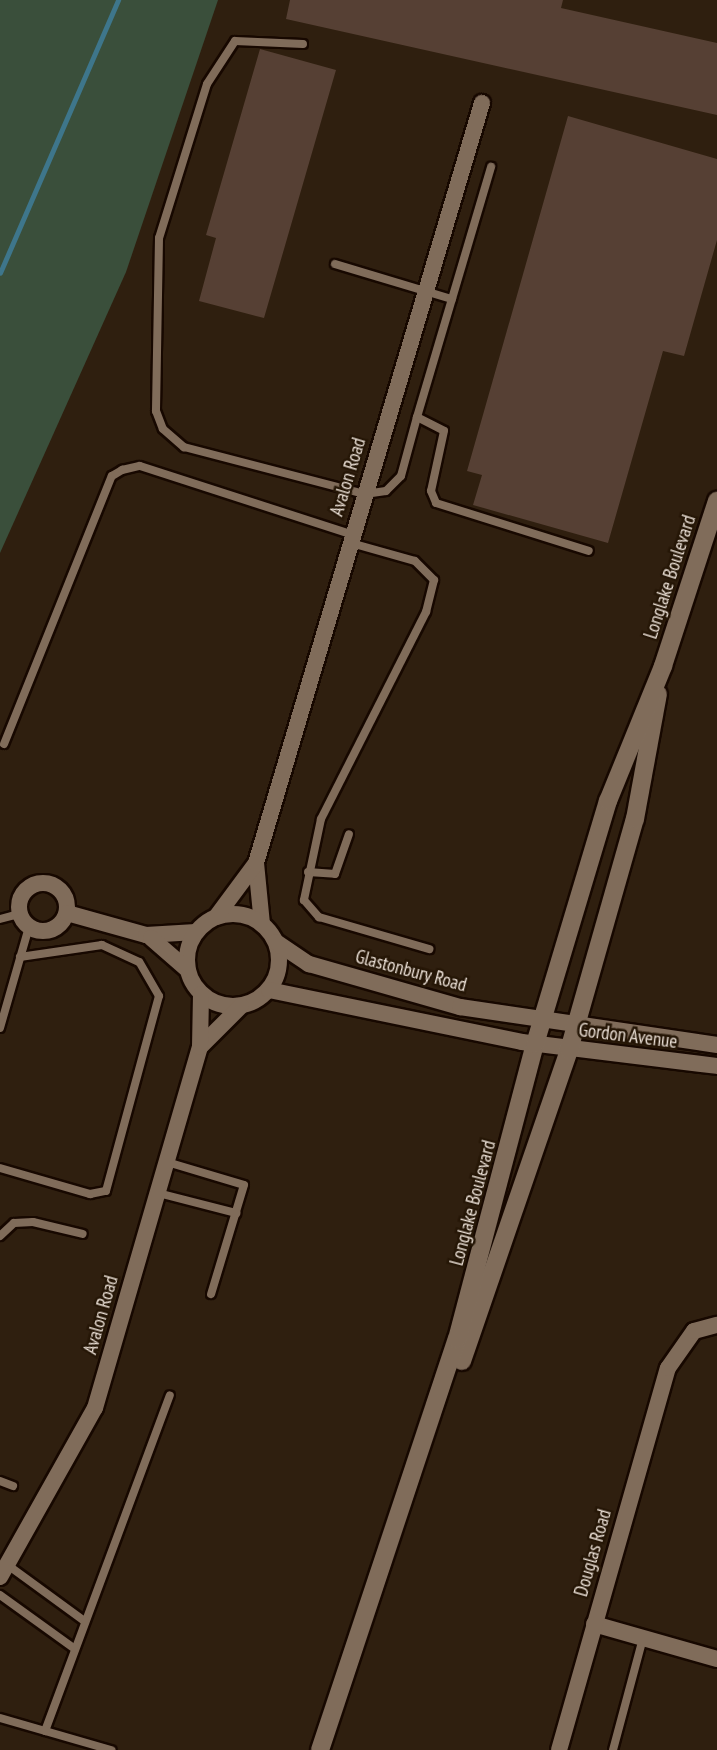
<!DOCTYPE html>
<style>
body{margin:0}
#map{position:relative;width:717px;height:1750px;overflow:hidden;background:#2f1f0f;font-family:"PT Sans Narrow",sans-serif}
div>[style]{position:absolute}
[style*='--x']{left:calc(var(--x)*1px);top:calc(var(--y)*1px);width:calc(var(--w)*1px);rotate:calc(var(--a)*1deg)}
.green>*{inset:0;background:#3a4f3b}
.stream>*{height:4.5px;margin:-2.25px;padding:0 2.25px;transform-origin:2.25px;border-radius:2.25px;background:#3e768b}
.building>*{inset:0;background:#564034}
.roads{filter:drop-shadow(2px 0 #170800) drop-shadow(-2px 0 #170800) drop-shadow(0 2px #170800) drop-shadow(0 -2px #170800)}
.service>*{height:8px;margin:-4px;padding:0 4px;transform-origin:4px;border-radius:4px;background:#806c5a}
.minor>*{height:16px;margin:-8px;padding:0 8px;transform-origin:8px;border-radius:8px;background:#806c5a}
.minor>.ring{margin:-8px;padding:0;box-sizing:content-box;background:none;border:16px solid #806c5a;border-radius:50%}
.secondary>*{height:18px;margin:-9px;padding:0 9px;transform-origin:9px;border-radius:9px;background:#806c5a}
span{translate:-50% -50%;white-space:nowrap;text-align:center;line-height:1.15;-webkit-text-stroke:5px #251606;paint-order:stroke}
.street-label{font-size:19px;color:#ece1d7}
</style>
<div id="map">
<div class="green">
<div style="clip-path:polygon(0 0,218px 0,126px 272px,0 553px)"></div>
</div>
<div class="stream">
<div style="--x:0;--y:273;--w:297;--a:-66.6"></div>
</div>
<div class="building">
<div style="clip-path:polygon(290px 0,563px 0,561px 8px,717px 43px,717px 115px,286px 19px)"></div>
<div style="clip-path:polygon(260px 49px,336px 70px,264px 318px,199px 301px,216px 238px,206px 235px)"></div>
<div style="clip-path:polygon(568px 116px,717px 159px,717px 240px,684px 356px,663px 351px,608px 543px,473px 505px,482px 475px,467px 471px)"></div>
</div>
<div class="roads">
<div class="service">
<div style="--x:303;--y:44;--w:68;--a:-177.5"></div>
<div style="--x:235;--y:41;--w:51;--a:123.1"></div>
<div style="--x:207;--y:84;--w:161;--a:107.3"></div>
<div style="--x:159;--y:238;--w:173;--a:91"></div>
<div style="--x:156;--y:411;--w:19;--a:69"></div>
<div style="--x:163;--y:429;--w:28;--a:41"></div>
<div style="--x:184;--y:447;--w:187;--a:14.6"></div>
<div style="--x:365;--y:494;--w:21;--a:-8"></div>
<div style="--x:386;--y:491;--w:21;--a:-45"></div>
<div style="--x:401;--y:476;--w:61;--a:-74.8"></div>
<div style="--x:417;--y:417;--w:30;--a:27"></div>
<div style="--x:444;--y:431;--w:61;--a:102.2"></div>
<div style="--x:431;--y:491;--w:13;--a:67"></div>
<div style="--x:436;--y:503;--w:160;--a:17.4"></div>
<div style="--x:335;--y:264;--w:122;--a:16.7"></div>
<div style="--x:417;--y:417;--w:261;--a:-73.5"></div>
<div style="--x:351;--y:543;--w:66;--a:15.7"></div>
<div style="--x:415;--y:561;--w:27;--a:45"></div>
<div style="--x:434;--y:580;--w:33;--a:104"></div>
<div style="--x:426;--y:612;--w:232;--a:116.9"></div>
<div style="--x:321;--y:819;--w:83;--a:101.9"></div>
<div style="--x:304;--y:900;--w:23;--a:49"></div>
<div style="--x:319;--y:917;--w:115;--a:16.2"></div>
<div style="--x:4;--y:744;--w:289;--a:-68.1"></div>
<div style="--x:112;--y:476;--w:12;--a:-31"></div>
<div style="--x:122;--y:470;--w:18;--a:-13"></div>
<div style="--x:140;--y:466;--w:224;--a:17.9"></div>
<div style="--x:308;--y:872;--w:27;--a:4"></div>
<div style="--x:335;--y:874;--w:42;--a:-70.7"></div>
<div style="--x:0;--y:919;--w:20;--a:-15"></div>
<div style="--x:0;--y:1028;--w:105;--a:-74"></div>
<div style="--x:167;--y:1162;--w:80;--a:16.6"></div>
<div style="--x:244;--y:1185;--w:114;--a:106.8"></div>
<div style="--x:0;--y:1168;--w:94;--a:16.1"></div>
<div style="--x:90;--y:1194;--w:16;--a:-11"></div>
<div style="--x:106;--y:1191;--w:202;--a:-74.8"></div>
<div style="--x:159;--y:996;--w:39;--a:-120"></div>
<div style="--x:139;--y:962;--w:41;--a:-155.3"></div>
<div style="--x:102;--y:945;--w:83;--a:171.7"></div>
<div style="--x:158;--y:1193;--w:81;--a:14.4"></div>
<div style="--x:0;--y:1236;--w:19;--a:-43"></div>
<div style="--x:14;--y:1223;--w:19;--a:-3"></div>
<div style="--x:33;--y:1222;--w:51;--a:13.5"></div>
<div style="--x:0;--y:1481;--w:14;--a:21"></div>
<div style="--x:9;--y:1566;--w:92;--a:36.1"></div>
<div style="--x:0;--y:1595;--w:89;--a:35.8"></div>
<div style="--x:0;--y:1718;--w:116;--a:16.1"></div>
<div style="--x:45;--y:1731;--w:358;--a:-69.6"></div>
<div style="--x:613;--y:1750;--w:116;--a:-75"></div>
</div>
<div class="minor">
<div style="--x:256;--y:863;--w:61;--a:84.4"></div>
<div class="ring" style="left:19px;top:883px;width:32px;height:32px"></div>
<div style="--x:67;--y:913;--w:82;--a:15.6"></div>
<div style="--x:146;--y:935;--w:50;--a:-3.4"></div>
<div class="ring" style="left:187px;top:914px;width:76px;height:76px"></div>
<div style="--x:216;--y:917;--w:67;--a:-53.5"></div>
<div style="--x:256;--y:863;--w:793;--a:-73.44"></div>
<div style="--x:151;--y:938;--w:49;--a:40.9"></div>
<div style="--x:276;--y:942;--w:40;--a:34"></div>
<div style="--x:309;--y:964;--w:157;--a:15.9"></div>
<div style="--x:460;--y:1007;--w:260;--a:8.4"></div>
<div style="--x:269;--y:990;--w:258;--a:11.6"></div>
<div style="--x:522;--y:1042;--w:196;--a:7"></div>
<div style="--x:200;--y:1047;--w:58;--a:-45"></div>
<div style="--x:0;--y:1577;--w:194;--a:-60.7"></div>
<div style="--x:95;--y:1408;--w:376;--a:-73.8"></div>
<div style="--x:200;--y:1047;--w:53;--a:-88.9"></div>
<div style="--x:594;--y:1624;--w:128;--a:15.9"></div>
<div style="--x:559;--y:1750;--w:397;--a:-74.1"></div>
<div style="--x:668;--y:1368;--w:45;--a:-54.9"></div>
<div style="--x:694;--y:1331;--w:24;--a:-15"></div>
</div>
<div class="secondary">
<div style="--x:462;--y:1361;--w:329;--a:-71"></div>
<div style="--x:569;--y:1050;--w:240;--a:-74.1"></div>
<div style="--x:635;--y:819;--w:127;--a:-79.6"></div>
<div style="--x:320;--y:1750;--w:433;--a:-71.6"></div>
<div style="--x:457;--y:1339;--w:305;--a:-75.2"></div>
<div style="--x:535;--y:1044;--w:254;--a:-73.3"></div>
<div style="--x:608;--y:801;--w:146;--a:-67.8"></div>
<div style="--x:663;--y:666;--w:174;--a:-71.9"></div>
</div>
</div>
<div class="street-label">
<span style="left:348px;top:477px;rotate:-73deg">Avalon Road</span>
<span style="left:670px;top:577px;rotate:-72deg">Longlake Boulevard</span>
<span style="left:411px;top:971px;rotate:15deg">Glastonbury Road</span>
<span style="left:628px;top:1036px;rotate:7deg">Gordon Avenue</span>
<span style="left:473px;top:1203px;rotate:-75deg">Longlake Boulevard</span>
<span style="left:101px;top:1315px;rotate:-74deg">Avalon Road</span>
<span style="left:593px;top:1553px;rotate:-74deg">Douglas Road</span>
</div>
</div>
